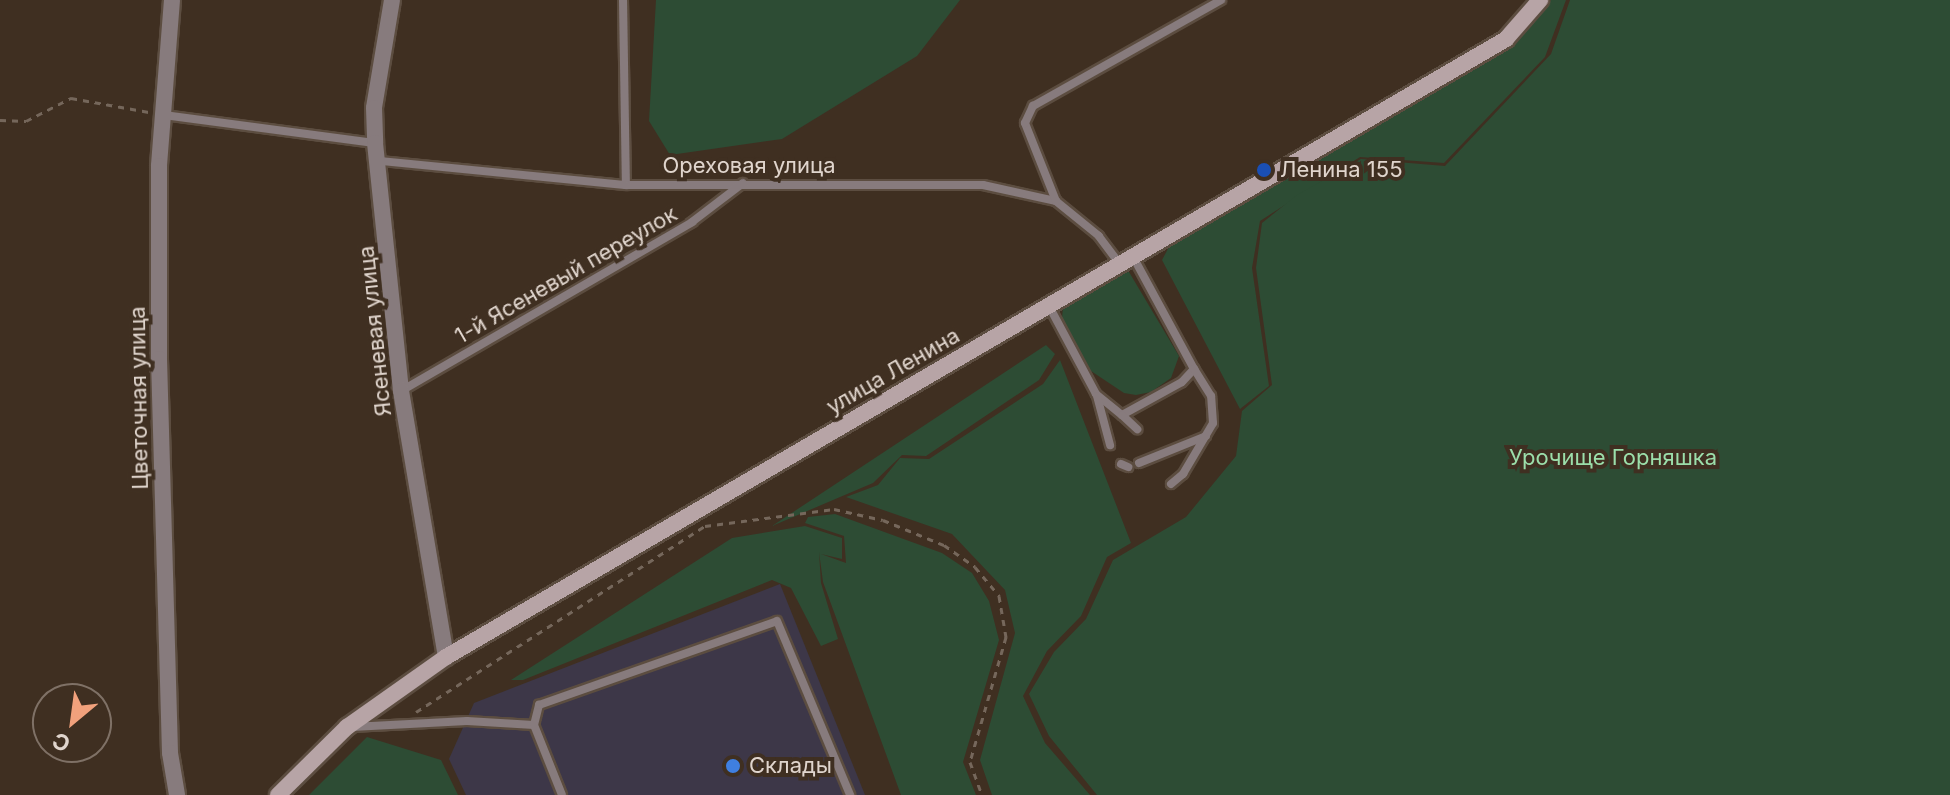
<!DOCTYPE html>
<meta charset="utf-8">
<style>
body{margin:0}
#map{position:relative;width:1950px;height:795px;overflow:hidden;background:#3f2f21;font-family:Inter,sans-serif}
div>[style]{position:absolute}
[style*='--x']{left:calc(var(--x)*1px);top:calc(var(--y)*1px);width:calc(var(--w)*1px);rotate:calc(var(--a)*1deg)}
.commercial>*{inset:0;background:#3d3748}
.green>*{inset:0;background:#2d4c34}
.path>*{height:3px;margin-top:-1.5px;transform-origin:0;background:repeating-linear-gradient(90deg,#75675b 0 6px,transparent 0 12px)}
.roads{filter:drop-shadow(2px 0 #5c4d40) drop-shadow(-2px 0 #5c4d40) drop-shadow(0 2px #5c4d40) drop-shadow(0 -2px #5c4d40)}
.lane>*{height:8px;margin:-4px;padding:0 4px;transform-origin:4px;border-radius:4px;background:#877b7d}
.street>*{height:16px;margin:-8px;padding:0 8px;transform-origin:8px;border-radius:8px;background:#877b7d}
.secondary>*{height:16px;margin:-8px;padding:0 8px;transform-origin:8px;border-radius:8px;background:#b7a4a6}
.dots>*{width:22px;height:22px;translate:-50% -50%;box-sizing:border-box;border:4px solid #3f2f21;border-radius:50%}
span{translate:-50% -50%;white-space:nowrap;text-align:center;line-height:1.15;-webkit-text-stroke:8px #3f2f21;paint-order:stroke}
.street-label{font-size:22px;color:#e0d5cd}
.poi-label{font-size:22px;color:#e0d5cd}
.left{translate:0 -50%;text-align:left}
.park-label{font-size:22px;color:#9bdeaa}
.north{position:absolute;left:32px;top:683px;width:80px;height:80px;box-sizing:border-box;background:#3f2f21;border:2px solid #7f7166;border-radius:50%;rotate:209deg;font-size:22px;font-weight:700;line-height:32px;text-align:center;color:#e0d5cd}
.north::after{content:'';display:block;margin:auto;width:28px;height:36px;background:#f1a17c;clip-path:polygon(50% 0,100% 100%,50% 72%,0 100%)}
</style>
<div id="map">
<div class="commercial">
<div style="clip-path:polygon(780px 584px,865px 795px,466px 795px,449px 759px,474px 703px)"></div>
</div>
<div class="green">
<div style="clip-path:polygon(656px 0,960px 0,917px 56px,782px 139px,670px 155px,649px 121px)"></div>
<div style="clip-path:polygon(1551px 0,1566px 0,1545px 57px,1444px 163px,1360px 157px,1260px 221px,1252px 268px,1269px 386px,1240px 409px,1162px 260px,1170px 245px,1516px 40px)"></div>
<div style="clip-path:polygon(1570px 0,1950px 0,1950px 795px,1097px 795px,1049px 736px,1029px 694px,1054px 652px,1086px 619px,1113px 560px,1186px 517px,1236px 456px,1242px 411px,1272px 385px,1256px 268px,1262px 223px,1297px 195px,1361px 159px,1445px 166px,1551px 54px)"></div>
<div style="clip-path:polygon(1129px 272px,1179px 356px,1171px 378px,1151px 392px,1136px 395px,1124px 393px,1091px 371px,1062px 319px,1063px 306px,1117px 273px)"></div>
<div style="clip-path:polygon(1046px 345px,1055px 354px,1039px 380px,926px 456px,902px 455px,873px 483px,772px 526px)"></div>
<div style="clip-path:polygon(1060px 360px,1131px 543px,1107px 557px,1081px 616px,1047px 651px,1023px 696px,1045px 743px,1090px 795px,992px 795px,980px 760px,1015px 633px,1005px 590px,952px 534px,846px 497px,878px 485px,900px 458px,929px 459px,1043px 384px)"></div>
<div style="clip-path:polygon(835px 514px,942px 553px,972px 573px,989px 601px,999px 640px,963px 762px,976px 795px,901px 795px,823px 582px,819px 552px,821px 583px,838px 639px,821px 646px,791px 588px,772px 580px,523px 680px,511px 680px,732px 538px,805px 526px,842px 538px,842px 559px,821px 554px,846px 563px,844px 536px,805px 523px,808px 517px)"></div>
<div style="clip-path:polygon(367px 737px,441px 760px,458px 795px,309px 795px)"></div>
</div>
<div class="path">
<div style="--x:0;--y:120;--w:26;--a:2"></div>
<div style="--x:26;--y:121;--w:51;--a:-27.1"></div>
<div style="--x:71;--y:98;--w:79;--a:10.2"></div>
<div style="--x:416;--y:712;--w:344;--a:-32.8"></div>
<div style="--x:705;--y:526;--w:130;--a:-7.5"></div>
<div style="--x:834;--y:509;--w:50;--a:12.7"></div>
<div style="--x:883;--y:520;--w:66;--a:22.3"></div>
<div style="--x:944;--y:545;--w:38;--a:35"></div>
<div style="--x:975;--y:567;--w:38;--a:50"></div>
<div style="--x:999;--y:596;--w:42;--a:80.3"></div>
<div style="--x:1006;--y:637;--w:130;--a:106.1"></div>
<div style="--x:970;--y:762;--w:35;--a:70"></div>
</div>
<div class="roads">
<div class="lane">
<div style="--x:623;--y:0;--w:185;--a:89.1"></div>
<div style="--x:626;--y:185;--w:357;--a:0"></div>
<div style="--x:983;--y:185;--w:75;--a:12.4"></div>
<div style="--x:164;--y:115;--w:212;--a:7.6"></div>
<div style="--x:381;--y:161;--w:246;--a:5.6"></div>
<div style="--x:1119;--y:263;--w:34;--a:-127"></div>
<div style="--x:1099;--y:236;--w:55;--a:-140.9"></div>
<div style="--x:1056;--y:201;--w:84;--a:-111.7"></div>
<div style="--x:1025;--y:123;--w:19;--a:-65"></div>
<div style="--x:1033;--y:106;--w:216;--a:-29.4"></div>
<div style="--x:1049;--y:306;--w:100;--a:61.9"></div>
<div style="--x:1096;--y:394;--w:33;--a:39"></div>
<div style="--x:1122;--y:415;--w:68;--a:-28.8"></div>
<div style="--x:1182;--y:382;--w:18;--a:-47"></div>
<div style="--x:1194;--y:369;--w:130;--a:-118.5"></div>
<div style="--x:401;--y:391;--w:337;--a:-30.1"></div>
<div style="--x:692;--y:222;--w:64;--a:-37.4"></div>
<div style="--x:1097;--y:396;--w:51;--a:75.1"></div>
<div style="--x:1122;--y:415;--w:21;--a:43"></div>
<div style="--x:1139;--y:463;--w:72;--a:-21.9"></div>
<div style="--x:1121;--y:464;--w:8;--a:23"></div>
<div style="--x:1171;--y:484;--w:16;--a:-40"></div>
<div style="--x:1183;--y:474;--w:59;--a:-59.5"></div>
<div style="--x:1213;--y:423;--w:27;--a:-94"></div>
<div style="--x:1211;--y:396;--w:32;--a:-122"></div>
<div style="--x:534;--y:725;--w:21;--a:-76"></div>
<div style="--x:539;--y:705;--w:252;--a:-19.4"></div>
<div style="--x:777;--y:621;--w:189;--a:67.2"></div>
<div style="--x:352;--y:727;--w:115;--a:-3"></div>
<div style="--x:467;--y:721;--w:67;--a:3.4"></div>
<div style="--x:534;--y:725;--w:75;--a:68.2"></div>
</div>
<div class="street">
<div style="--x:172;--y:0;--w:167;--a:94.5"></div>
<div style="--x:159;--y:166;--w:193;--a:90"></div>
<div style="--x:159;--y:359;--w:394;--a:88.4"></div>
<div style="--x:170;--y:753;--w:43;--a:80.5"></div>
<div style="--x:392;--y:0;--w:109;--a:99.5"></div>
<div style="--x:374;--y:108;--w:35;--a:88"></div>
<div style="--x:375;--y:143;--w:249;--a:84"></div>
<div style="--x:401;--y:391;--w:270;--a:80.4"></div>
</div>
<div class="secondary">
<div style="--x:278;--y:795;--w:97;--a:-44.6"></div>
<div style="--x:347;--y:727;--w:121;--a:-35.3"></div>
<div style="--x:446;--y:657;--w:1227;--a:-30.24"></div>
<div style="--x:1506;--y:39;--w:52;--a:-48.9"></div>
</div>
</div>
<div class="dots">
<div style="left:1264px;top:170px;background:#1a4fb4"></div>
<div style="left:733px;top:766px;background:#3f7fe0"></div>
</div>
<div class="street-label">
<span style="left:749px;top:166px">Ореховая улица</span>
<span style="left:566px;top:275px;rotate:-30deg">1-й Ясеневый переулок</span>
<span style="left:375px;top:331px;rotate:-96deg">Ясеневая улица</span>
<span style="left:893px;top:371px;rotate:-30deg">улица Ленина</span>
<span style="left:139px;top:398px;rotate:-91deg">Цветочная улица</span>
</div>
<div class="poi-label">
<span class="left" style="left:1280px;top:170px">Ленина 155</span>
<span class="left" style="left:749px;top:766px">Склады</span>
</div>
<div class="park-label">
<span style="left:1613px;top:458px">Урочище Горняшка</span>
</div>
<div class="north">С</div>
</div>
